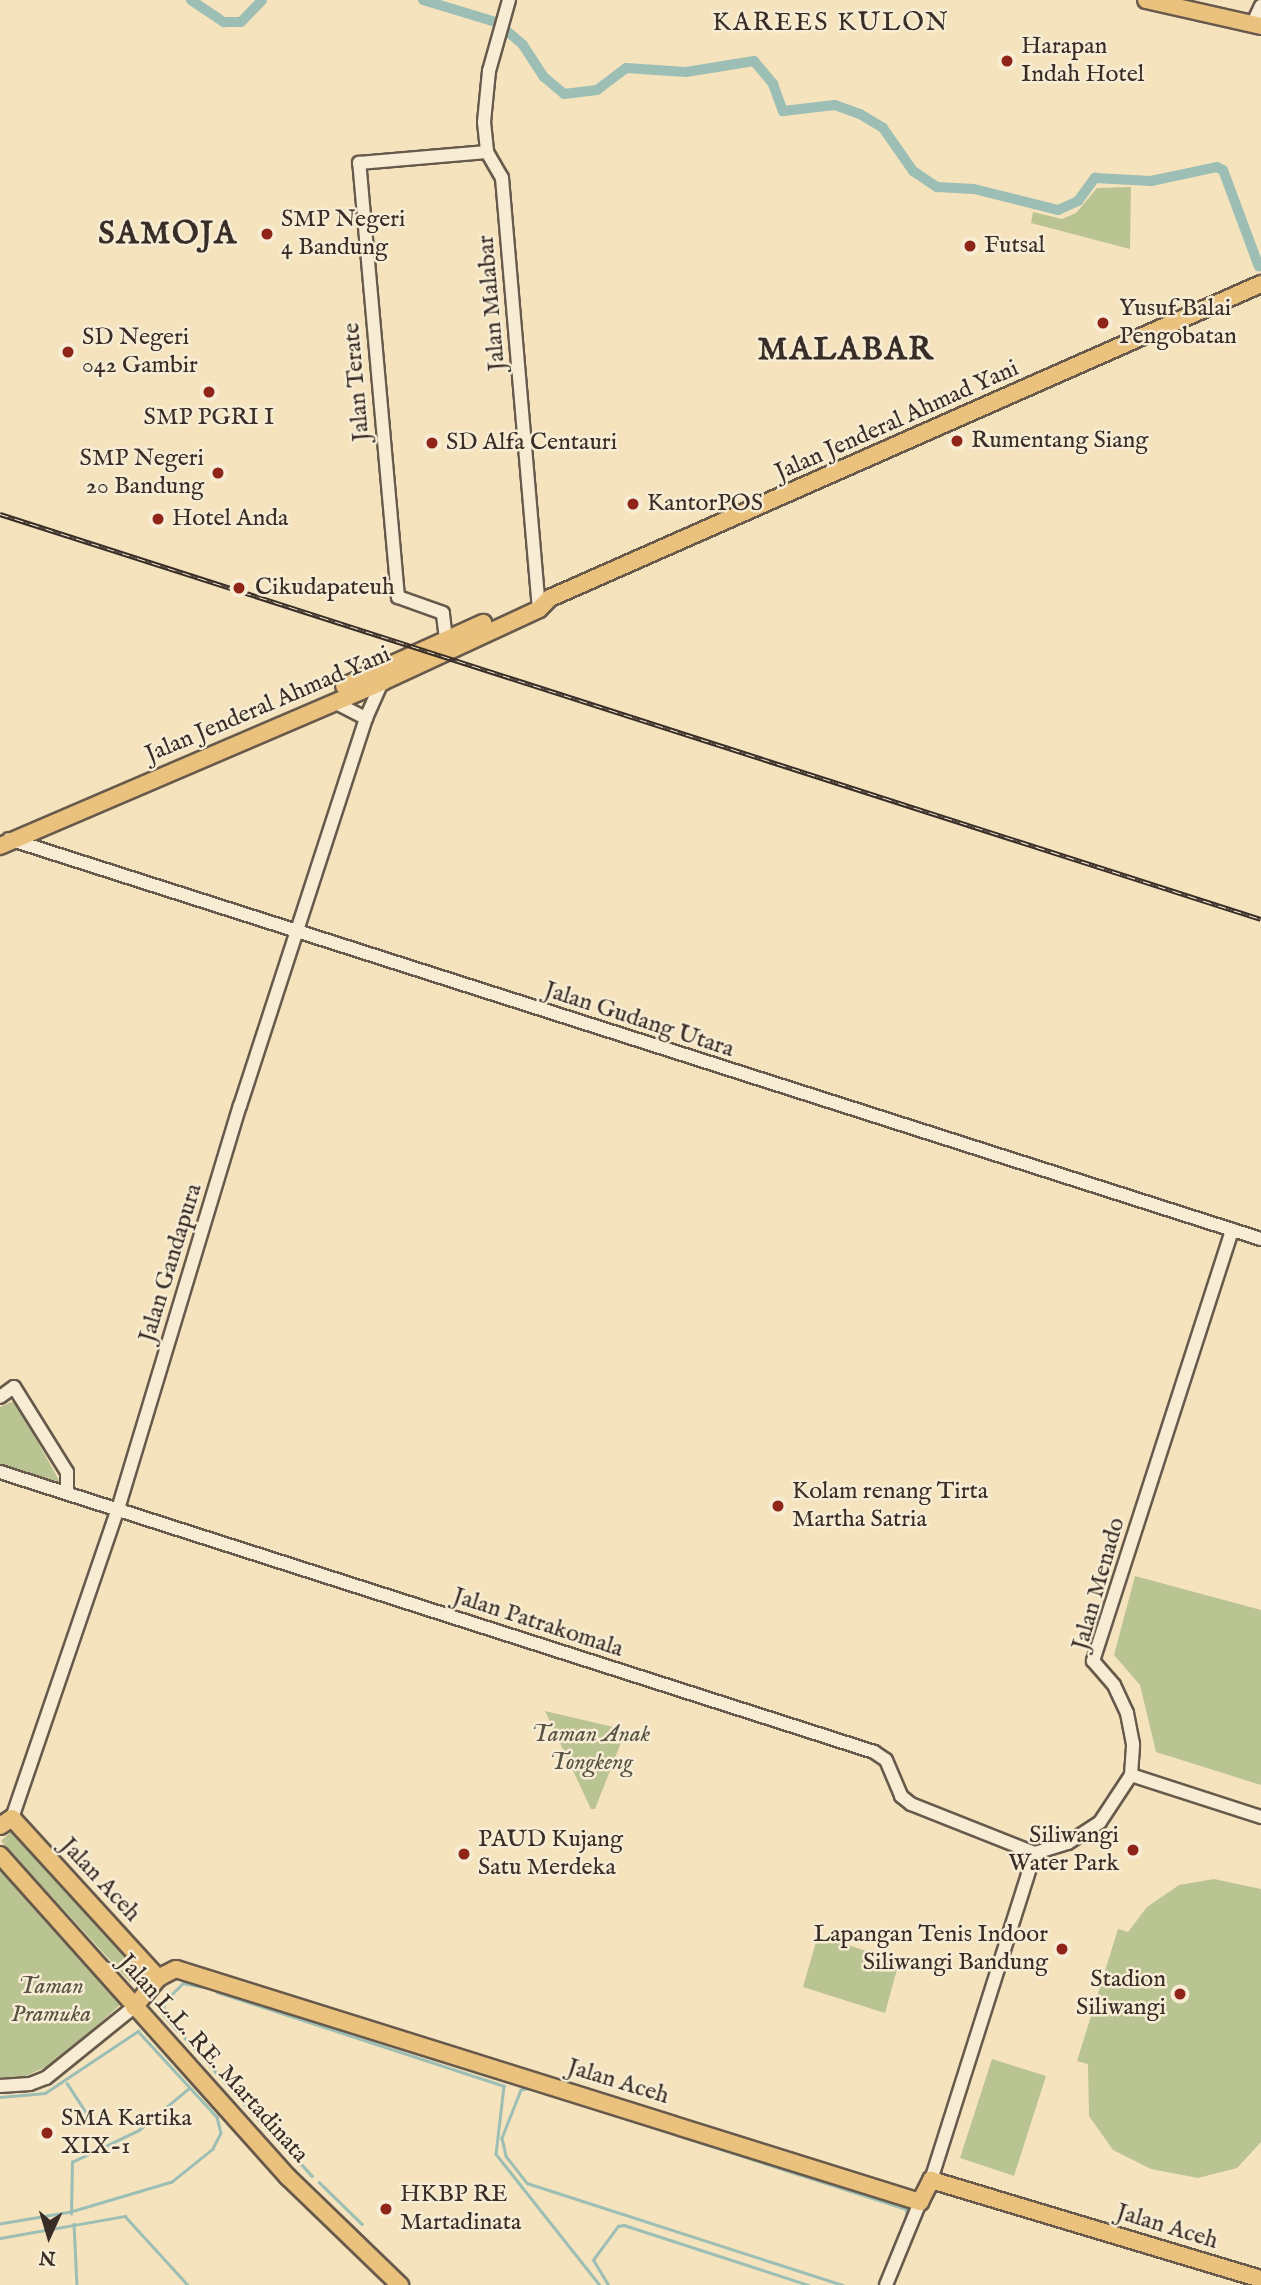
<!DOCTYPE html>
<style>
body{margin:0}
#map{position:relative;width:1261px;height:2285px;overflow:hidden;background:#f4e3bd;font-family:"IM FELL English",serif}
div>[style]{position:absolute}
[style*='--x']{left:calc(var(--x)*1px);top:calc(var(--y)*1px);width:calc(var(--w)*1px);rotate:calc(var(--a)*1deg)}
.green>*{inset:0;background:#bac492}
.stream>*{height:2.5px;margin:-1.25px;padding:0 1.25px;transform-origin:1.25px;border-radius:1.25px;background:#9cbeb5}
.canal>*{height:10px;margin:-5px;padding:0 5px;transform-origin:5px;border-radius:5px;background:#9cbeb5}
.roads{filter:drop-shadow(2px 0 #675a4c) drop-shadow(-2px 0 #675a4c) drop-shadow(0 2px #675a4c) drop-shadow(0 -2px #675a4c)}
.minor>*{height:12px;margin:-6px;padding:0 6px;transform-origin:6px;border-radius:6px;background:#f8edd4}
.major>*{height:16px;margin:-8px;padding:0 8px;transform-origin:8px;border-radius:8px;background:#eac27e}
.rail>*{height:5px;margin-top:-2.5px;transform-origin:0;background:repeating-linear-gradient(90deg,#f8edd4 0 8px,#382d27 0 16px);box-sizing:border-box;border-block:2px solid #382d27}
.dots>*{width:19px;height:19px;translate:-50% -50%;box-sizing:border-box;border:4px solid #f8edd4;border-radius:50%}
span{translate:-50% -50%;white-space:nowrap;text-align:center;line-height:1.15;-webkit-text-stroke:5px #f8edd4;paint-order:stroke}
.poi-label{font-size:24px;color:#382d27}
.left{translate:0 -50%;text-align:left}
.right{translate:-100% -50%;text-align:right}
.street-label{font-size:24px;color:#382d27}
.park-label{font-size:24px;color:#585342;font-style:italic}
.neighbourhood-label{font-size:26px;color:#382d27;letter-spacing:2px}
.district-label{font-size:32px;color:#382d27;font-weight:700;letter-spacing:2px}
.north{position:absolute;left:14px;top:2201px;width:70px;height:70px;-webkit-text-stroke:5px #f8edd4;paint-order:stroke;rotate:184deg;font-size:19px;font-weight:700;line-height:28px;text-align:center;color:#382d27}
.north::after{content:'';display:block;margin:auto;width:24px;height:32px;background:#382d27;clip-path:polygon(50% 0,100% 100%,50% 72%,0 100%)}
</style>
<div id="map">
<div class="green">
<div style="clip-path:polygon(1131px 187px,1130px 249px,1031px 223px,1033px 212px,1062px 219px,1076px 213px,1097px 188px)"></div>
<div style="clip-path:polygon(11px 1402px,16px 1403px,60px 1482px,0 1467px,0 1407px)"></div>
<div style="clip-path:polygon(1135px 1576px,1261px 1610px,1261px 1785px,1156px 1752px,1140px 1685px,1114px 1655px)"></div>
<div style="clip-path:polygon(545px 1711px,626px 1730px,595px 1809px,591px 1809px)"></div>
<div style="clip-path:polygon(15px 1828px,144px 1969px,130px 1982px,1px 1841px)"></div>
<div style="clip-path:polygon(0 1866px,120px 2005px,55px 2063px,10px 2083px,0 2082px)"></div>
<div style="clip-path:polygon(1214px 1879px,1261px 1889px,1261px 2142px,1237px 2168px,1198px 2178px,1151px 2169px,1113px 2150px,1089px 2116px,1088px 2064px,1077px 2061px,1118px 1929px,1128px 1932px,1147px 1907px,1179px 1885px)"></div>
<div style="clip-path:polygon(818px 1935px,899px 1962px,885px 2013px,803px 1987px)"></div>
<div style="clip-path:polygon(992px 2059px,1046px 2076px,1014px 2176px,960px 2158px)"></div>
</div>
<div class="stream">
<div style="--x:217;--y:1992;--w:302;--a:18.1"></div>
<div style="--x:504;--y:2086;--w:68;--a:96.7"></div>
<div style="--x:496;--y:2154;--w:167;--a:51.6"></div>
<div style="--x:177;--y:2031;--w:21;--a:-131"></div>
<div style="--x:163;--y:2015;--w:13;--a:-86"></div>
<div style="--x:164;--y:2002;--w:27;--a:-45"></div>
<div style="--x:183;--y:1983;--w:20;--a:11"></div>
<div style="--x:185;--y:2038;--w:115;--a:47.8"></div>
<div style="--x:67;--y:2083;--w:38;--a:57"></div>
<div style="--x:532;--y:2088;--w:11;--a:170"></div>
<div style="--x:521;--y:2090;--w:52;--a:111.6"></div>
<div style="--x:502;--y:2138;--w:18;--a:77"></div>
<div style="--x:506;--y:2156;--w:34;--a:52"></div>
<div style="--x:527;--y:2183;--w:332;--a:17.9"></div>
<div style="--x:0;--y:2097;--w:45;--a:-5.1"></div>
<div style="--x:45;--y:2093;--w:112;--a:-33.7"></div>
<div style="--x:138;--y:2031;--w:117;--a:47.4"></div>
<div style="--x:217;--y:2117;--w:16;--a:76"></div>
<div style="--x:221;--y:2133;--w:18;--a:117"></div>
<div style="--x:213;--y:2149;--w:53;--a:141.2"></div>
<div style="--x:172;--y:2182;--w:105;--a:163.5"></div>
<div style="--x:71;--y:2212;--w:72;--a:170.4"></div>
<div style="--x:572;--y:2101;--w:351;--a:17.9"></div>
<div style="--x:906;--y:2209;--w:8;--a:76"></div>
<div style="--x:265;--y:2127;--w:28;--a:45"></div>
<div style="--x:296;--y:2158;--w:24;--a:48"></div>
<div style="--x:319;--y:2182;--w:60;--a:44.3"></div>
<div style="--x:71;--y:2214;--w:52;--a:-88.9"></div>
<div style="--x:72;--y:2162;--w:74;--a:-25.5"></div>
<div style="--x:139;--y:2130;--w:65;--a:-40"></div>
<div style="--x:74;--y:2224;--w:61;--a:87.2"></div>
<div style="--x:0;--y:2238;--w:127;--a:-10"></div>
<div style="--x:125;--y:2216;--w:93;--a:47.6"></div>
<div style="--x:608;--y:2285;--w:29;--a:-121"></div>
<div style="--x:593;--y:2260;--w:42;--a:-53.7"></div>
<div style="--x:618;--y:2226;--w:6;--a:-9"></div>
<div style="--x:624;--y:2225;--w:194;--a:18"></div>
<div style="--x:879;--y:2285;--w:18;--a:-68"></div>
</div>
<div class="canal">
<div style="--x:191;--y:0;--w:40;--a:34"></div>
<div style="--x:224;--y:22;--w:17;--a:0"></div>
<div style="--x:241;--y:22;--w:30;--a:-46"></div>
<div style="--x:423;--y:0;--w:76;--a:16.8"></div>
<div style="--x:496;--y:22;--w:35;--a:40"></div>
<div style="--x:523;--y:45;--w:38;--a:57"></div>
<div style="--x:544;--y:77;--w:26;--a:40"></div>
<div style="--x:564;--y:94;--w:33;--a:-7"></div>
<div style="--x:597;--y:90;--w:36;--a:-37"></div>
<div style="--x:626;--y:68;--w:60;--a:3.8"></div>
<div style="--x:686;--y:72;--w:69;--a:-9.2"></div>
<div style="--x:754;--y:61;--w:30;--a:50"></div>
<div style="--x:773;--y:84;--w:29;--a:70"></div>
<div style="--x:783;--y:111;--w:52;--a:-6.6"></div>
<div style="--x:835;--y:105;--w:27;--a:20"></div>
<div style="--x:860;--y:114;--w:27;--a:31"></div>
<div style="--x:883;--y:128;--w:52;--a:55.1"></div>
<div style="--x:913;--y:171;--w:29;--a:34"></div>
<div style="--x:937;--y:187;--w:37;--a:3"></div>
<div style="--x:974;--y:189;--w:87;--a:14"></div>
<div style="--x:1058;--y:210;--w:22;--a:-24"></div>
<div style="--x:1078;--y:201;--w:29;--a:-54"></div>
<div style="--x:1095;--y:178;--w:56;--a:3.1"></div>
<div style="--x:1151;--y:181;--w:67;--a:-12"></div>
<div style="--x:1217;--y:167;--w:7;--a:27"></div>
<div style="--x:1223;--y:170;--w:103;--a:69.6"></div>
</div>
<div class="roads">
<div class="minor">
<div style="--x:509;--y:0;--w:74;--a:105.7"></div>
<div style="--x:489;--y:71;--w:51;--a:95.6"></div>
<div style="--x:484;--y:122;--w:30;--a:84"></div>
<div style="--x:487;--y:152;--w:30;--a:60"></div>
<div style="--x:502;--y:178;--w:433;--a:85.1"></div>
<div style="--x:1252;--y:25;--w:21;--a:-65"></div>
<div style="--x:446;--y:639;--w:26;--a:-97"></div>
<div style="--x:443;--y:613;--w:48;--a:-160.4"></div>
<div style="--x:398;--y:597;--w:436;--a:-95.1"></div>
<div style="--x:359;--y:163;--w:128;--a:-4.9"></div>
<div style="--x:334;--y:702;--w:36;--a:27"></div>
<div style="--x:9;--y:839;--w:1314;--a:17.72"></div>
<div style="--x:0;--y:1397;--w:17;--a:-36"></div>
<div style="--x:14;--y:1387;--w:100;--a:58.1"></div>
<div style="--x:67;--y:1472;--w:19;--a:90"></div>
<div style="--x:0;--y:1472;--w:918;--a:17.76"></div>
<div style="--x:874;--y:1752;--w:14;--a:34"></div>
<div style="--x:886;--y:1760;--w:39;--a:67"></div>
<div style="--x:901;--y:1796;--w:13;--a:39"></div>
<div style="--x:911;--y:1804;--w:133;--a:21.6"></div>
<div style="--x:1131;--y:1775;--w:137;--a:17.9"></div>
<div style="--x:12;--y:1818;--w:327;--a:-71.1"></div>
<div style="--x:118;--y:1509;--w:421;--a:-73.2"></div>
<div style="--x:240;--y:1106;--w:408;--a:-72"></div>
<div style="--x:366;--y:718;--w:39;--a:-66"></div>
<div style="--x:1035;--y:1853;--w:34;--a:-17"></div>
<div style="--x:1068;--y:1843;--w:38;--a:-33"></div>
<div style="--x:1100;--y:1822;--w:56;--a:-56.6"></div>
<div style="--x:1131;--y:1775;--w:31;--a:-86"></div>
<div style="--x:1133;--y:1744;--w:32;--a:-101"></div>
<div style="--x:1127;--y:1713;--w:31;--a:-115"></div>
<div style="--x:1114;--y:1685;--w:32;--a:-131"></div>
<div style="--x:1093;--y:1661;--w:453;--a:-72.1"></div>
<div style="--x:0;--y:2086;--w:30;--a:-4"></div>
<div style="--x:30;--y:2084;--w:17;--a:-21"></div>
<div style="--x:46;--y:2078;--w:113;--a:-38.9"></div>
<div style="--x:931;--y:2180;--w:343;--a:-72.4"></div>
<div style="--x:886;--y:2285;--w:90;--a:-67.7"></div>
</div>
<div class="major">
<div style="--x:1146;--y:0;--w:118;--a:12.7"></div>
<div style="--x:344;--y:686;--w:153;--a:-24.4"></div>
<div style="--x:0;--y:846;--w:416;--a:-23.2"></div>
<div style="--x:382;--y:682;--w:173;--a:-24.9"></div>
<div style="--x:539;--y:609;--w:16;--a:-45"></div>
<div style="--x:550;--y:598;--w:777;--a:-23.83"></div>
<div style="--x:0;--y:1826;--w:14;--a:-34"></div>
<div style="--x:12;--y:1818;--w:217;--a:47.6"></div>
<div style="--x:0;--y:1855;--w:432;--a:48.2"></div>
<div style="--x:288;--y:2177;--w:156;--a:44"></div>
<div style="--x:134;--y:2007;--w:38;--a:-50"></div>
<div style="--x:158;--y:1978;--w:20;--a:-27"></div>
<div style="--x:176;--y:1969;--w:780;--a:17.39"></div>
<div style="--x:920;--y:2202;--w:25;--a:-63"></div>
<div style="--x:931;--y:2180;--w:345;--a:16.7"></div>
</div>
</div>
<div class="rail">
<div style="--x:0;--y:514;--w:1324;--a:17.81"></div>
</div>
<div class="dots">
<div style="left:1007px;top:61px;background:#8f2418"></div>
<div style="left:267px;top:234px;background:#8f2418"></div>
<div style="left:970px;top:246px;background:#8f2418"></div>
<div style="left:1103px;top:323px;background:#8f2418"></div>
<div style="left:68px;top:352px;background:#8f2418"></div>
<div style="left:209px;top:392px;background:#8f2418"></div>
<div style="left:957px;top:441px;background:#8f2418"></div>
<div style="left:432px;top:443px;background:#8f2418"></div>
<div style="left:218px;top:473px;background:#8f2418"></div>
<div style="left:633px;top:504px;background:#8f2418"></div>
<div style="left:158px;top:519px;background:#8f2418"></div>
<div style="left:239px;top:588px;background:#8f2418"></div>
<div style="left:778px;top:1506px;background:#8f2418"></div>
<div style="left:1133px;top:1850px;background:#8f2418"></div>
<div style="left:464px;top:1854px;background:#8f2418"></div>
<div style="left:1062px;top:1949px;background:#8f2418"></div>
<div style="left:1180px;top:1994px;background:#8f2418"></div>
<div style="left:47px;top:2133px;background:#8f2418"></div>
<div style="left:386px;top:2209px;background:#8f2418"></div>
</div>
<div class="poi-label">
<span class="left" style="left:1021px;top:61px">Harapan<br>Indah Hotel</span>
<span class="left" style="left:281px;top:234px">SMP Negeri<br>4 Bandung</span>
<span class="left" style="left:984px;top:246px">Futsal</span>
<span class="left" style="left:1119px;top:323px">Yusuf Balai<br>Pengobatan</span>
<span class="left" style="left:82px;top:352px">SD Negeri<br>042 Gambir</span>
<span style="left:209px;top:418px">SMP PGRI I</span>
<span class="left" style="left:971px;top:441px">Rumentang Siang</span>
<span class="left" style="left:446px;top:443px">SD Alfa Centauri</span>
<span class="right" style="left:204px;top:473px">SMP Negeri<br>20 Bandung</span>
<span class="left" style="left:647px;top:504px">KantorPOS</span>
<span class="left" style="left:172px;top:519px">Hotel Anda</span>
<span class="left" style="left:255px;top:588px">Cikudapateuh</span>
<span class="left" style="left:792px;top:1506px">Kolam renang Tirta<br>Martha Satria</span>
<span class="right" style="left:1119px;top:1850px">Siliwangi<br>Water Park</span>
<span class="left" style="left:478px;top:1854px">PAUD Kujang<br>Satu Merdeka</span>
<span class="right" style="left:1048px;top:1949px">Lapangan Tenis Indoor<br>Siliwangi Bandung</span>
<span class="right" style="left:1166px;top:1994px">Stadion<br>Siliwangi</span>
<span class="left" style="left:61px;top:2133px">SMA Kartika<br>XIX-1</span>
<span class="left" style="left:400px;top:2209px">HKBP RE<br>Martadinata</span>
</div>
<div class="street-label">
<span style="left:492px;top:303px;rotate:-95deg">Jalan Malabar</span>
<span style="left:357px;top:382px;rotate:-95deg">Jalan Terate</span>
<span style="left:897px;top:421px;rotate:-24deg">Jalan Jenderal Ahmad Yani</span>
<span style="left:268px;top:705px;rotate:-23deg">Jalan Jenderal Ahmad Yani</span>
<span style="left:639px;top:1020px;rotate:18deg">Jalan Gudang Utara</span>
<span style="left:171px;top:1263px;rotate:-73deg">Jalan Gandapura</span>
<span style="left:1099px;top:1584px;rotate:-74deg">Jalan Menado</span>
<span style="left:538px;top:1623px;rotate:18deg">Jalan Patrakomala</span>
<span style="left:100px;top:1880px;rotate:47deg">Jalan Aceh</span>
<span style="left:213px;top:2059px;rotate:48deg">Jalan L.L. RE. Martadinata</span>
<span style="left:618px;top:2082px;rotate:17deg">Jalan Aceh</span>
<span style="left:1167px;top:2227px;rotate:17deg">Jalan Aceh</span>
</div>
<div class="park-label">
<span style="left:591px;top:1749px">Taman Anak<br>Tongkeng</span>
<span style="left:51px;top:2001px">Taman<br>Pramuka</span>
</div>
<div class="neighbourhood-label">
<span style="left:831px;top:23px">KAREES KULON</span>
</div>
<div class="district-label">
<span style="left:168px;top:235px">SAMOJA</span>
<span style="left:846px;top:351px">MALABAR</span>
</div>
<div class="north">N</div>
</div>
